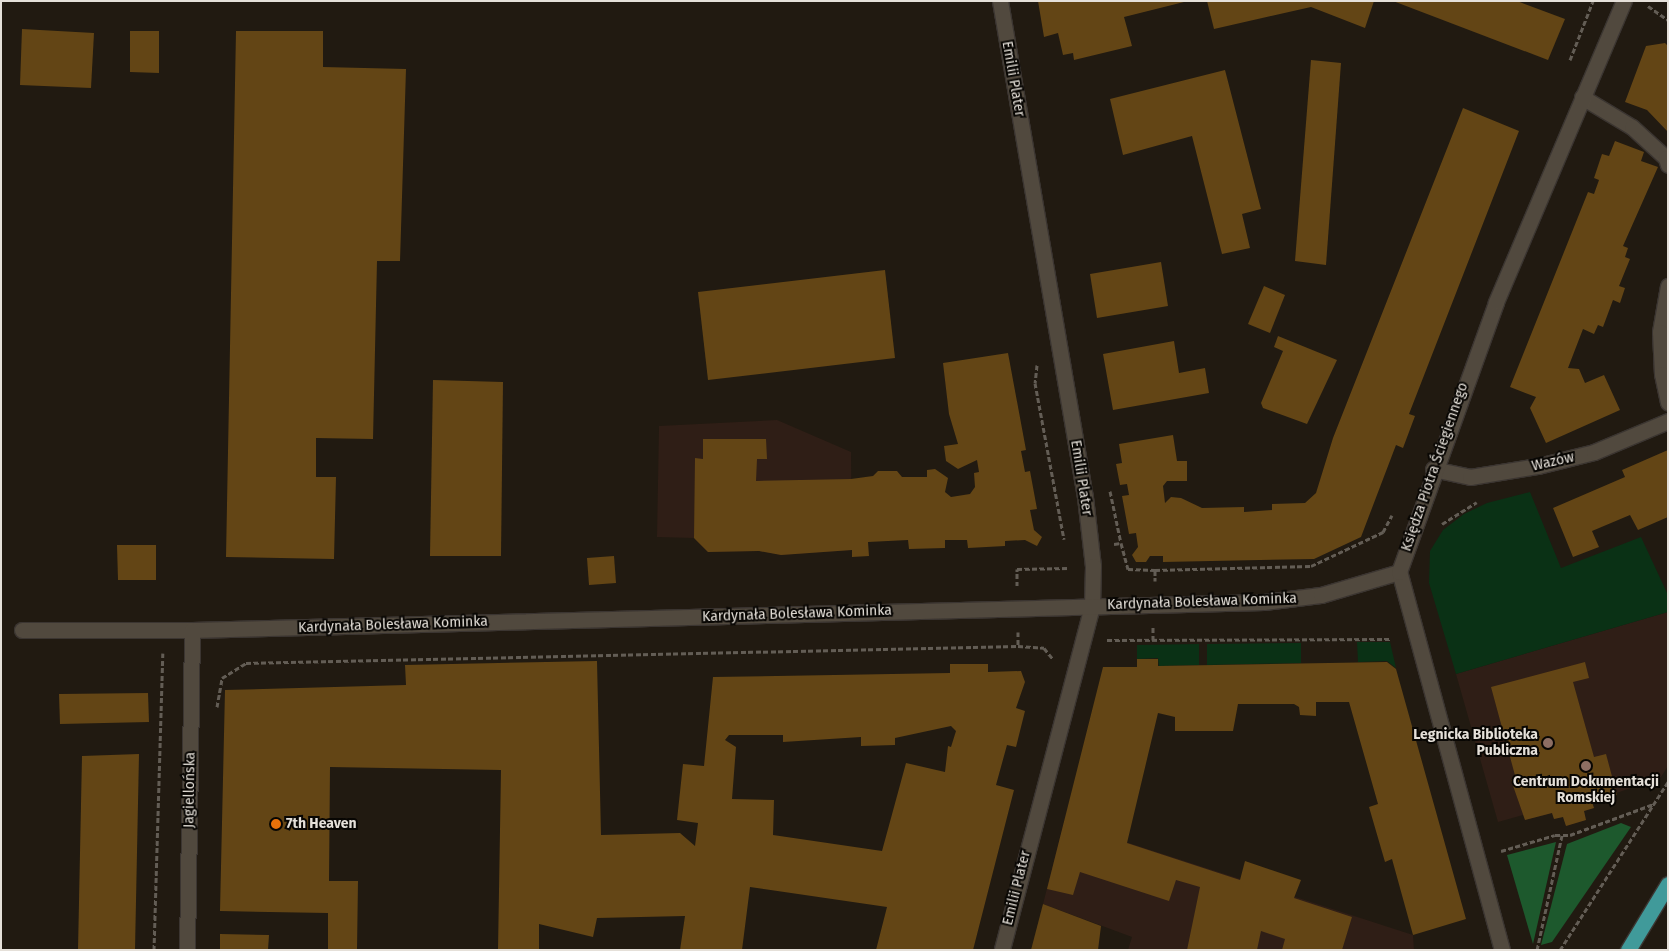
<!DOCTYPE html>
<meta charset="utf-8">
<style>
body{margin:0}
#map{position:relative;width:1669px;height:951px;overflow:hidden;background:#211a11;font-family:"Fira Sans",sans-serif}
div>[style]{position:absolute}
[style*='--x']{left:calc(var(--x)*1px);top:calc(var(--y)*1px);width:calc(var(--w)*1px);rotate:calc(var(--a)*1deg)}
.commercial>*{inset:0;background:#2f1e16}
.green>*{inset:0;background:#0a3115}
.forest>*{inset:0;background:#1d592d}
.building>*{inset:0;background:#634515}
.path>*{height:3px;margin-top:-1.5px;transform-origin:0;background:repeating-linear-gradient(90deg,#635d55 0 5px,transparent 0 7.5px)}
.roads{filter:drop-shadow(1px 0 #3b3531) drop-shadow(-1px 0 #3b3531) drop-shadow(0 1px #3b3531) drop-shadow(0 -1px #3b3531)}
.minor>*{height:15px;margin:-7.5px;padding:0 7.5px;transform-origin:7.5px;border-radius:7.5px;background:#51493e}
.major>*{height:15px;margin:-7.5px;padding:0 7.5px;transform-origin:7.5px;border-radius:7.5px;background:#409a9a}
.dots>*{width:14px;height:14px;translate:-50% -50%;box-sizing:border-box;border:2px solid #080603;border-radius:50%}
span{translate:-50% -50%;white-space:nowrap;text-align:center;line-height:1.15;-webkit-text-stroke:4px #080603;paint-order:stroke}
.street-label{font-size:14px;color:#e5e0d9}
.poi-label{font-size:14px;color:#e5e0d9;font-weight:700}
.right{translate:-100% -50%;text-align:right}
.left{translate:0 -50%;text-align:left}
.frame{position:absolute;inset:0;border:2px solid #e5e0d9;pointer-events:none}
</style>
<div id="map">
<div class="commercial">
<div style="clip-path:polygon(777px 420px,851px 452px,852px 550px,782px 555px,759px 551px,708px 552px,694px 538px,657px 537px,659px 426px)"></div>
<div style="clip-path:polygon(1668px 612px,1668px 766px,1661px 777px,1592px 802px,1594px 808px,1584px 811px,1586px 820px,1566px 826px,1563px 817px,1554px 819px,1552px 813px,1525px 820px,1523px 815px,1498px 822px,1456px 674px)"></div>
<div style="clip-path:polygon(1064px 822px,1413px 935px,1414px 950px,1128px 950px,1132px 937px,1043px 904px)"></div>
</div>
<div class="green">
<div style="clip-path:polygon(1530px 492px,1561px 568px,1641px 537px,1668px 595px,1668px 612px,1456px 674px,1429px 583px,1430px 551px,1443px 530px,1464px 514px,1487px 503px)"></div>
<div style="clip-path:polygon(1357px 642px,1390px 642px,1396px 668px,1387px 661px,1358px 662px)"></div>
<div style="clip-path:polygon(1301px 643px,1301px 663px,1207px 665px,1207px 644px)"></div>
<div style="clip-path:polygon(1199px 644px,1199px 665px,1159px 666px,1158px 658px,1137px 659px,1137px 645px)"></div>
</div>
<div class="forest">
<div style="clip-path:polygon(1621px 823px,1631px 827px,1552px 942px,1541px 945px,1567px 844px)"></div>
<div style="clip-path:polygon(1556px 842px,1533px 944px,1507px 855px)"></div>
</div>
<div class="building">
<div style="clip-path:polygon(1038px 1px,1184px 1px,1184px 2px,1124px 17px,1132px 46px,1074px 60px,1073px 53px,1063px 55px,1058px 33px,1044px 37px)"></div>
<div style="clip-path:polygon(1207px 1px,1374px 1px,1365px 28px,1311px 7px,1214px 29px)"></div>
<div style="clip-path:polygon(1393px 1px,1517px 1px,1565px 19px,1548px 60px)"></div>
<div style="clip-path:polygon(22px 29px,94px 33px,91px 88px,20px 85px)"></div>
<div style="clip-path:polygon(130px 31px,159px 31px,159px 73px,130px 72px)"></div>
<div style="clip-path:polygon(236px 31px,323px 31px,323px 67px,406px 69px,400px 261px,377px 261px,373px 439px,316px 438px,316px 477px,336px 477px,334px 559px,226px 557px)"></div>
<div style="clip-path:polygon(1665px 43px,1668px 46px,1668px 132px,1647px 110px,1625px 102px,1646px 46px)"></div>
<div style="clip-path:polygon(1311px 60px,1341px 63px,1326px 265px,1295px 261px)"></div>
<div style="clip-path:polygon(1225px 70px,1261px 209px,1242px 214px,1250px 248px,1222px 254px,1192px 136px,1123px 155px,1110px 99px)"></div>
<div style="clip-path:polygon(1463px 108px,1519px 131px,1409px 414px,1415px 416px,1403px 448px,1396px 445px,1361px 537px,1314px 559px,1163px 562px,1163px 556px,1150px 556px,1146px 562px,1136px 562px,1132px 555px,1138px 547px,1136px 533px,1129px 534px,1122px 496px,1129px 495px,1127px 484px,1120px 485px,1116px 464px,1122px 463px,1119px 444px,1173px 435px,1177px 461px,1187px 461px,1187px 481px,1167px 481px,1163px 486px,1165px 503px,1171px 497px,1181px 498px,1202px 508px,1244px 507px,1244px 512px,1272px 510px,1272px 504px,1305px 503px,1316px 493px,1333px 438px)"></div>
<div style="clip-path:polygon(1615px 141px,1644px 152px,1641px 161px,1658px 167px,1623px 246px,1628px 248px,1625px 257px,1630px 259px,1619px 286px,1625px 288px,1620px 303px,1613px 300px,1603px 327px,1598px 325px,1594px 334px,1583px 329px,1568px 368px,1579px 369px,1585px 383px,1604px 375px,1620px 410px,1546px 443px,1530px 408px,1536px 397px,1510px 387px,1588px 192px,1594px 194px,1599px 180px,1594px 178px,1602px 154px,1609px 156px)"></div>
<div style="clip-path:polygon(1161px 262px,1168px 306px,1097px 318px,1090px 274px)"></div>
<div style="clip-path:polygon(885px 270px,895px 358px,708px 380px,698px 292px)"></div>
<div style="clip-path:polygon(1264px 286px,1285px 295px,1270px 333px,1248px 324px)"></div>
<div style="clip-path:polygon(1278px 336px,1337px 360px,1307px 424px,1263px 408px,1261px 403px,1283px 351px,1274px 347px)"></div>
<div style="clip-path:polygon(1174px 341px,1179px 373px,1205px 368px,1209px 393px,1113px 410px,1103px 354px)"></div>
<div style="clip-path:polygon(1008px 353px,1026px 450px,1021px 451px,1025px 472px,1030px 471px,1037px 509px,1030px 510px,1034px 530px,1042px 537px,1037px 546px,1025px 540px,1005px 541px,1005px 546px,968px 548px,967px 540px,945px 540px,945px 548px,909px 549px,908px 540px,868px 542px,869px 556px,852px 557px,852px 550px,781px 555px,759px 551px,708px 552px,694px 538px,695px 458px,703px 459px,703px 439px,766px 439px,767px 459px,757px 459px,756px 481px,851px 479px,873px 476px,878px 471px,897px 471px,902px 477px,927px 477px,927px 470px,935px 469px,948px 478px,945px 492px,951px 497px,970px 494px,975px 487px,974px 473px,979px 472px,977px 460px,958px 469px,946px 461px,944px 446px,958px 444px,949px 414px,943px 363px)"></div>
<div style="clip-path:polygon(433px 380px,503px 382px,501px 556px,430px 556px)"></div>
<div style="clip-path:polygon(1668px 450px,1668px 517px,1638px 530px,1630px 515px,1592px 531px,1599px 547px,1573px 557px,1553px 508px,1625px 477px,1622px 470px)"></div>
<div style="clip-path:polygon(117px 545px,156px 545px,156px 580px,118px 580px)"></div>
<div style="clip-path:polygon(614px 556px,616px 583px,589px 585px,587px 558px)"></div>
<div style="clip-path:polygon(1137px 659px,1158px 659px,1158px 666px,1387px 662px,1396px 669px,1466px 919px,1413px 935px,1392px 859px,1385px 862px,1369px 807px,1378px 804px,1349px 702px,1316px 702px,1316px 716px,1300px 715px,1299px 707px,1294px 704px,1238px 704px,1233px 731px,1175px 731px,1175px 717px,1158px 713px,1127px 843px,1240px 880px,1245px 861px,1301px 880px,1294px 898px,1352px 917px,1342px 950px,1282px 950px,1285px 939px,1261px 931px,1257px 950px,1187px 950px,1200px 887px,1176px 880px,1169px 901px,1080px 872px,1073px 895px,1047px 889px,1103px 667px,1137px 667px)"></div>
<div style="clip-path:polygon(evenodd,597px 661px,601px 835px,680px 833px,695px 846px,698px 823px,677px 820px,683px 764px,704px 766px,713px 677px,950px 673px,950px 664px,988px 664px,988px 672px,1021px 671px,1025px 682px,1016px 708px,1025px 711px,1016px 747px,1007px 745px,996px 785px,1014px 790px,973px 950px,876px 950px,887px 907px,750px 887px,742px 950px,680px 950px,685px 916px,597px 918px,593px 937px,539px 924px,539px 950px,498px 950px,501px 770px,330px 767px,329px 881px,358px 881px,357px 950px,328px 950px,328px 913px,220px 911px,225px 690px,406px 685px,405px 665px,597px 661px,951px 726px,956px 731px,951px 747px,948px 746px,945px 772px,906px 763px,882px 851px,773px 835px,774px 800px,732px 799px,736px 747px,725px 740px,729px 735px,783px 735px,783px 742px,861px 737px,861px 746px,895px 745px,895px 738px,951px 726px)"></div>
<div style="clip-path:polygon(1585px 662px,1589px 678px,1573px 682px,1594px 757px,1606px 754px,1617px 795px,1592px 802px,1594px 808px,1584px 811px,1586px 820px,1566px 826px,1563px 817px,1554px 819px,1552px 813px,1525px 820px,1511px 780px,1516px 779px,1491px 687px)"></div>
<div style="clip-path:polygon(148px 693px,149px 722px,60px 724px,59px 694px)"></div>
<div style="clip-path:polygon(139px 754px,135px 950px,78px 950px,82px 756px)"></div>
<div style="clip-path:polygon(1043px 904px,1101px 926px,1098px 950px,1031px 950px)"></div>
<div style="clip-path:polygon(220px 934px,269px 935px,268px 950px,220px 950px)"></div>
</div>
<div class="path">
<div style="--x:1648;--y:6;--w:24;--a:35"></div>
<div style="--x:1570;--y:60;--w:63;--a:-68.7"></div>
<div style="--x:1037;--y:365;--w:18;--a:96"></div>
<div style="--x:1035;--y:383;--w:159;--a:79.5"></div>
<div style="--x:1110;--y:491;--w:53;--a:78.1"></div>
<div style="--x:1442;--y:524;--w:41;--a:-32.2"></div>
<div style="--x:1114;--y:544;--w:7;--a:-8"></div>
<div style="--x:1121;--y:543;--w:27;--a:75"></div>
<div style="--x:1128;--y:569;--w:27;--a:2"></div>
<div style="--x:1155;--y:570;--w:11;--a:90"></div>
<div style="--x:1155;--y:570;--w:156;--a:-1.5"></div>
<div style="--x:1311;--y:566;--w:80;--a:-25.3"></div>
<div style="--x:1383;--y:532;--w:19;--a:-62"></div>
<div style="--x:1017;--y:586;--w:17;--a:-90"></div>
<div style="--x:1017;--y:569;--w:52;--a:-1.1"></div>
<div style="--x:1018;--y:632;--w:14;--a:90"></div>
<div style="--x:1107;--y:640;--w:285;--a:-0.2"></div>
<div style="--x:1153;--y:640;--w:13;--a:-90"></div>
<div style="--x:217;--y:707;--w:29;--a:-80"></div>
<div style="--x:222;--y:678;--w:28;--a:-32"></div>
<div style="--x:246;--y:663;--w:772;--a:-1.26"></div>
<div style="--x:1018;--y:646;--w:26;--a:4"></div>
<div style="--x:1044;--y:648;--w:14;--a:51"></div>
<div style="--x:1501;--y:851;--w:56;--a:-16.5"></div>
<div style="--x:1555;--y:835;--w:15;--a:0"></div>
<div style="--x:1570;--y:835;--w:90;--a:-20.3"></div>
<div style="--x:154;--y:950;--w:297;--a:-88.3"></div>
<div style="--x:1537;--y:950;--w:118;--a:-77.7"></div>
<div style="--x:1560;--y:950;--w:200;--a:-57.3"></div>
</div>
<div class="roads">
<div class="minor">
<div style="--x:1000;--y:1;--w:503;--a:80.28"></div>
<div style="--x:1085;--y:497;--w:69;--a:83.4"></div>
<div style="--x:1093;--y:566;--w:40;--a:91.4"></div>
<div style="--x:1092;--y:606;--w:356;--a:104.7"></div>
<div style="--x:1582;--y:97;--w:58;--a:31"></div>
<div style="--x:1632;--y:127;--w:46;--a:42.4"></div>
<div style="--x:1666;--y:158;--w:7;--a:74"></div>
<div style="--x:1668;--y:286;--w:47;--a:99.9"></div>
<div style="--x:1660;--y:332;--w:42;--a:87.3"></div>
<div style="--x:1662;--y:374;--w:29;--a:78"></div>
<div style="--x:1433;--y:469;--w:38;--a:12"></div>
<div style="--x:1470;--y:477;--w:69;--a:-9.2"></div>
<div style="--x:1538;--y:466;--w:58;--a:-14"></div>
<div style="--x:1594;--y:452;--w:80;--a:-22.7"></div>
<div style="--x:22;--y:630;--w:170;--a:0"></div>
<div style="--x:192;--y:630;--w:1072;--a:-1.5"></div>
<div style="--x:1264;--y:602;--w:57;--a:-7"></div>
<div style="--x:1321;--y:595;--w:81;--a:-16.4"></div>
<div style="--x:187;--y:950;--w:320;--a:-89.1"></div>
<div style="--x:1502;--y:950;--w:392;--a:-105.2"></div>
<div style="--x:1399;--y:572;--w:287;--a:-70.2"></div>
<div style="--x:1496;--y:302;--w:327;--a:-67"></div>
</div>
<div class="major">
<div style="--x:1628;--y:950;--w:77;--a:-58.8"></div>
</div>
</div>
<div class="dots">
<div style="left:1548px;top:743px;background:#8d6e63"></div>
<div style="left:1586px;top:766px;background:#8d6e63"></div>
<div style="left:276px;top:824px;background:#e8710a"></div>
</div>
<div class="street-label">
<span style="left:1013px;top:79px;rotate:80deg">Emilii Plater</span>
<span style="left:1553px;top:462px;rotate:-13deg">Wazów</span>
<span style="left:1435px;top:467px;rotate:-71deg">Księdza Piotra Ściegiennego</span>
<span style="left:1081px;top:478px;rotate:81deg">Emilii Plater</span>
<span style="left:1202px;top:602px;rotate:-2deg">Kardynała Bolesława Kominka</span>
<span style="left:797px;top:614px;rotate:-2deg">Kardynała Bolesława Kominka</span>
<span style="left:393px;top:625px;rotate:-2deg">Kardynała Bolesława Kominka</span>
<span style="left:190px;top:790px;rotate:-89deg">Jagiellońska</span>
<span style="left:1017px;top:888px;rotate:-76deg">Emilii Plater</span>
</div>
<div class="poi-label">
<span class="right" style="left:1538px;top:743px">Legnicka Biblioteka<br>Publiczna</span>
<span style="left:1586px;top:790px">Centrum Dokumentacji<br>Romskiej</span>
<span class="left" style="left:286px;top:824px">7th Heaven</span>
</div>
<div class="frame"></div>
</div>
